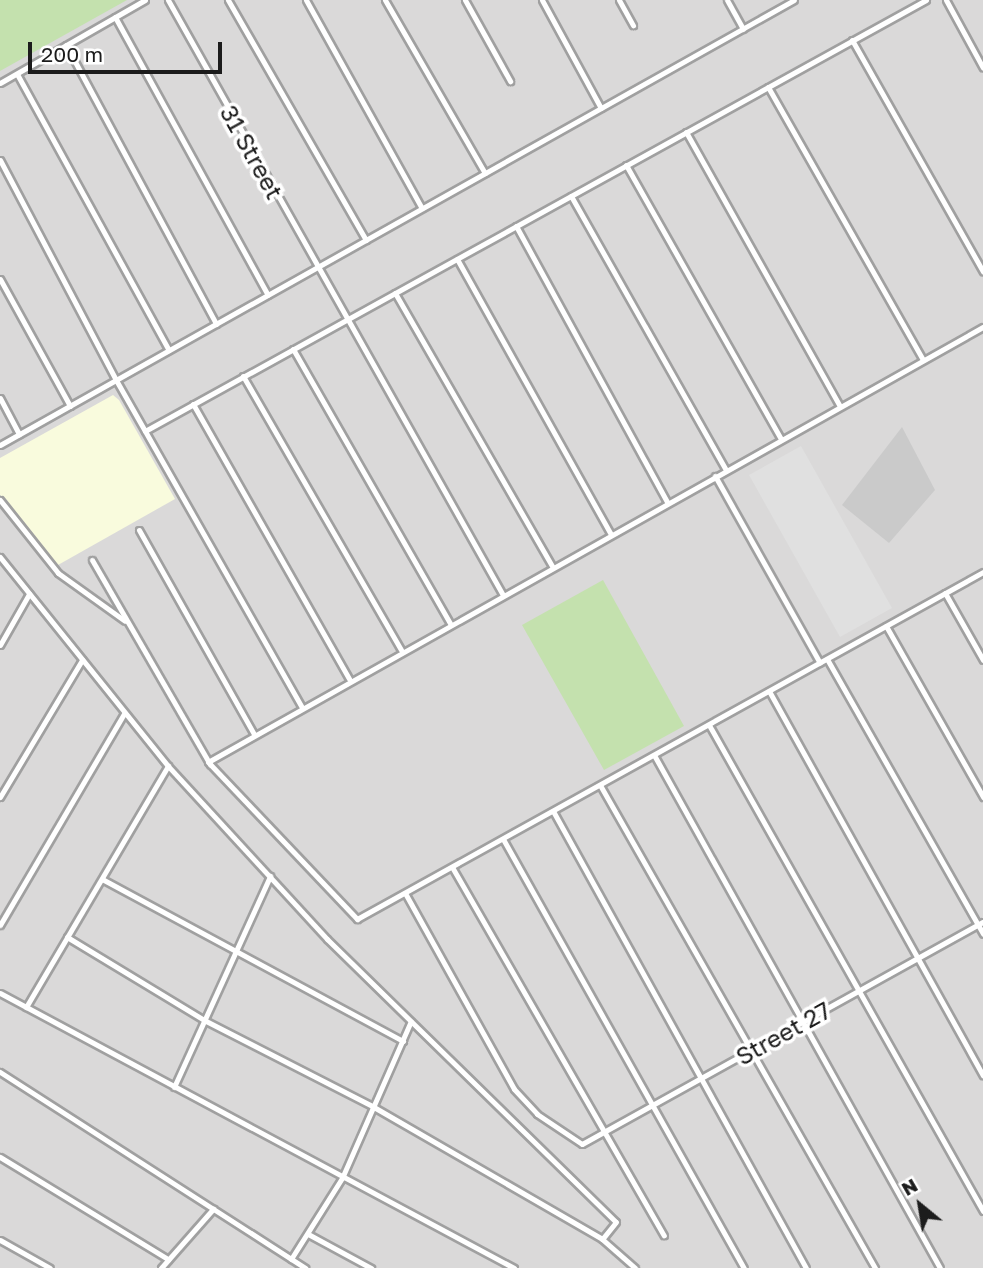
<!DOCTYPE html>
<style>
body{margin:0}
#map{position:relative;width:983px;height:1268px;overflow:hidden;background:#eceae3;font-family:"Golos Text",sans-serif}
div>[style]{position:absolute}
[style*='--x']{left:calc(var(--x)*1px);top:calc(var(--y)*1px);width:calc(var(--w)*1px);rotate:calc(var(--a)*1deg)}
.residential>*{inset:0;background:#dad9d9}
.education>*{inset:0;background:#f9fbdd}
.religious>*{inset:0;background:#cacaca}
.grass>*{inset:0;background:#c4e1ae}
.parking>*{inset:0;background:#e0e0e0}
.roads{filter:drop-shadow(2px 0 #a0a0a0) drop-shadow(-2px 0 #a0a0a0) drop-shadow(0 2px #a0a0a0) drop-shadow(0 -2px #a0a0a0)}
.minor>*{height:5px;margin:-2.5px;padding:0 2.5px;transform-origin:2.5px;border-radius:2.5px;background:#fff}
span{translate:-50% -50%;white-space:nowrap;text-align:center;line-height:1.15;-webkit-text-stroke:7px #fff;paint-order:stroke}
.street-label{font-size:24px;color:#1c1c1c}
.north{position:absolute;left:885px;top:1170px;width:70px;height:70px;-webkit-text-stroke:5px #fff;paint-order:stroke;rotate:330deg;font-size:19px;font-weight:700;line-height:28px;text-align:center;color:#1c1c1c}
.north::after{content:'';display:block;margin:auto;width:24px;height:32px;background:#1c1c1c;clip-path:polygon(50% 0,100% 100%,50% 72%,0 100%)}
.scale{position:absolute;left:28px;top:42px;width:194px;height:32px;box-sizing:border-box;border:4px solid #1c1c1c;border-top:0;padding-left:9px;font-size:21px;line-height:24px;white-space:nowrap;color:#1c1c1c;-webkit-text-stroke:5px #fff;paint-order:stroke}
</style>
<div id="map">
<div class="residential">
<div style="clip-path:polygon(0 0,983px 0,983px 1268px,0 1268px)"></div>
</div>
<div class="education">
<div style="clip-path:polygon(113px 395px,119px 400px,175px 499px,58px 565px,0 495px,0 458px)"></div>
</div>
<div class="religious">
<div style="clip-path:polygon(902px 427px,935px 490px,889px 543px,842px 505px)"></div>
</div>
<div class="grass">
<div style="clip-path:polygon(0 0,127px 0,0 71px)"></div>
<div style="clip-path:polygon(603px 580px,684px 726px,604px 770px,522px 625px)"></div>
</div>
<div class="parking">
<div style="clip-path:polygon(801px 446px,892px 608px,840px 637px,749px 475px)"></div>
</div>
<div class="roads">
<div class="minor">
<div style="--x:168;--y:0;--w:683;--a:60.62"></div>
<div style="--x:228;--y:0;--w:277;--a:60.1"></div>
<div style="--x:306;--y:0;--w:238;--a:60.9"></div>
<div style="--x:385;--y:0;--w:200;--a:60"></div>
<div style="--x:465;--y:0;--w:93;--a:60.9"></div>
<div style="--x:542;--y:0;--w:123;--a:61.4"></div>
<div style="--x:619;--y:0;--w:29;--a:61"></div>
<div style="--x:727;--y:0;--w:33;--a:61"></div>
<div style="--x:946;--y:0;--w:77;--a:61.4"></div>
<div style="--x:115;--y:17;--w:317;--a:61.2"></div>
<div style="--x:852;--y:40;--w:266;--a:60.5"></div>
<div style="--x:66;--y:45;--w:317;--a:61.7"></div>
<div style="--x:17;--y:74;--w:315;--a:61.2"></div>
<div style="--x:0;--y:83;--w:167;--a:-29.8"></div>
<div style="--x:768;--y:87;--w:314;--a:60.4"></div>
<div style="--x:686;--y:132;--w:314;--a:60.7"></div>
<div style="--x:0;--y:160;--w:249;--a:62.2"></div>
<div style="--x:116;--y:380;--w:376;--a:60.4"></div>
<div style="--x:626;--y:165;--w:315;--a:60.5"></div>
<div style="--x:571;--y:196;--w:315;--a:60.5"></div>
<div style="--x:516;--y:226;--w:315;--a:61.3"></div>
<div style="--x:457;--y:259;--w:316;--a:60.8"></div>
<div style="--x:0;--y:279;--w:145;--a:61.1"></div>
<div style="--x:395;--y:293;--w:315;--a:60.1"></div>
<div style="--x:293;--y:349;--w:316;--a:60.2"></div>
<div style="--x:243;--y:376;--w:316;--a:60"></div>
<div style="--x:0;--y:398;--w:41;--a:62.2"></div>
<div style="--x:193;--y:404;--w:316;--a:60.4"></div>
<div style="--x:145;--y:431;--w:892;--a:-28.89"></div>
<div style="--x:0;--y:445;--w:910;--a:-29.27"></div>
<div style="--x:715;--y:476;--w:214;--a:60.7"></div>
<div style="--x:0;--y:500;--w:93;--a:51.5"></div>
<div style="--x:58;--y:573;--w:82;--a:35.6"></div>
<div style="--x:139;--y:530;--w:234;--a:60.6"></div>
<div style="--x:0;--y:557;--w:268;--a:51.2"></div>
<div style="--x:168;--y:766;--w:235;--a:47.4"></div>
<div style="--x:327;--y:939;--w:404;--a:44.4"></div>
<div style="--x:616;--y:1222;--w:22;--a:129"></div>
<div style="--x:602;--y:1239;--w:44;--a:41.3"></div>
<div style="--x:92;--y:560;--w:236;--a:60"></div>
<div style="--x:210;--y:764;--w:214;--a:46.5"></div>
<div style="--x:357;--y:919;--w:716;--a:-29"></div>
<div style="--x:945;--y:593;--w:77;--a:60.4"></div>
<div style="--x:886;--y:626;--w:197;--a:60.4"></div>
<div style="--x:0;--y:645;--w:59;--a:-60.4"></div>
<div style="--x:827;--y:659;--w:316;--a:60.4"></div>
<div style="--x:769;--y:691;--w:440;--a:60.9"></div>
<div style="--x:709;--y:725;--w:558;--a:60.59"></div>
<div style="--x:654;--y:755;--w:587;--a:60.86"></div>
<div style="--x:208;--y:762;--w:889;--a:-29.31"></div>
<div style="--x:600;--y:785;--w:556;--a:60.34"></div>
<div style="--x:0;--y:797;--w:160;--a:-59.1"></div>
<div style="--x:553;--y:811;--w:522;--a:61.03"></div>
<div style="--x:503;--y:839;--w:492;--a:60.7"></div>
<div style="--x:452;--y:867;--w:425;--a:60.1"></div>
<div style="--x:102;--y:879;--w:342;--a:28.3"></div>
<div style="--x:405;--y:893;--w:224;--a:60.9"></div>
<div style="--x:514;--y:1089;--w:34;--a:47"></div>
<div style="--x:537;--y:1114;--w:54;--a:33.7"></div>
<div style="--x:582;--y:1144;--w:458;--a:-29"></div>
<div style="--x:0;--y:925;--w:245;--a:-59.6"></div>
<div style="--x:67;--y:937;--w:160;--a:31.2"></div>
<div style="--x:204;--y:1020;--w:189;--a:27.1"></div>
<div style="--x:372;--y:1106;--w:266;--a:30"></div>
<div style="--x:0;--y:993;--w:583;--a:28.15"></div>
<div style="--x:26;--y:1007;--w:280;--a:-59.5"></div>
<div style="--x:0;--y:1072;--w:363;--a:32.7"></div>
<div style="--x:174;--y:1087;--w:232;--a:-65.5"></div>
<div style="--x:0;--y:1157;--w:197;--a:31.3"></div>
<div style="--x:308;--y:1234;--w:72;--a:28.4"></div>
<div style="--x:0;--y:1240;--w:57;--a:29.2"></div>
<div style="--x:291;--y:1259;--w:96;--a:-57.8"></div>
<div style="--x:342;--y:1178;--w:171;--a:-66.3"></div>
<div style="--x:161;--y:1268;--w:79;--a:-48.6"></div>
</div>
</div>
<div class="street-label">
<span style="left:252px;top:152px;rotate:61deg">31 Street</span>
<span style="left:783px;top:1033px;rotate:-29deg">Street 27</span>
</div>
<div class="north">N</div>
<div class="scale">200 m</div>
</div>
